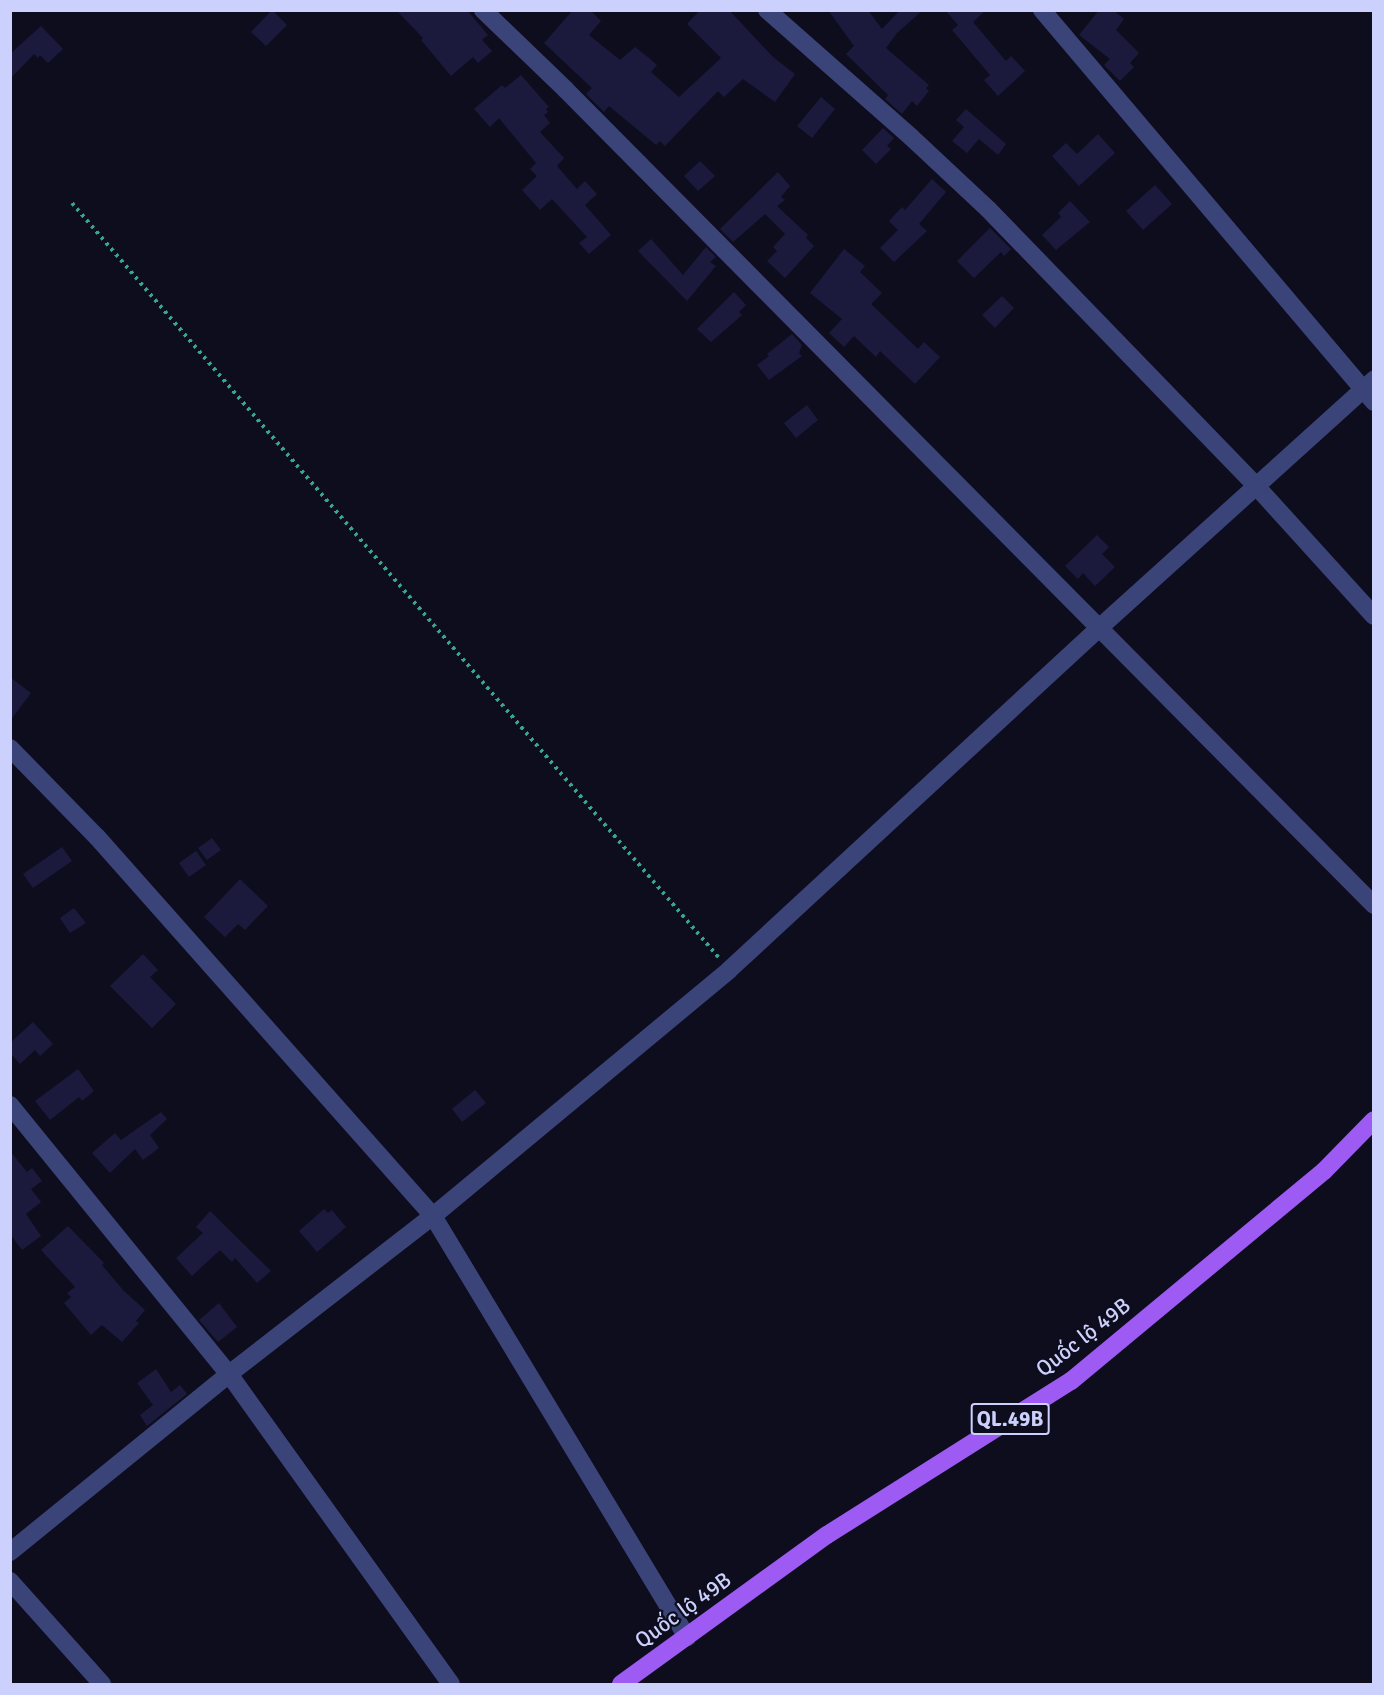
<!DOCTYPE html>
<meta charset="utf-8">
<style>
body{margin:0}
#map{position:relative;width:1384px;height:1695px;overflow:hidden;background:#0d0d1d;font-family:Signika,sans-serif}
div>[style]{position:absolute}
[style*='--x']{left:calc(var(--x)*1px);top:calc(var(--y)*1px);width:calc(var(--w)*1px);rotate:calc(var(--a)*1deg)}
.building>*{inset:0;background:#1b1a3d}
.path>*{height:4px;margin-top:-2px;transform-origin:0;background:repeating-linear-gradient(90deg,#35a78b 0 3px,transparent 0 7.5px)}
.minor>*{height:18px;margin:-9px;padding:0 9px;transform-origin:9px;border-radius:9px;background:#3b4479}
.major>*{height:18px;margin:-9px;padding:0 9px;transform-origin:9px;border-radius:9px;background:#9e5bf4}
span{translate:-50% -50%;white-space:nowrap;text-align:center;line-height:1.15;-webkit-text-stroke:4.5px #0d0d1d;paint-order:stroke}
.shield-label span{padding:2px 4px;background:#0d0d1d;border:2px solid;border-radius:4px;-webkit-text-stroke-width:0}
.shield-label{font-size:21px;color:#ccd0fc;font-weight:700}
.street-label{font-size:22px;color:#ccd0fc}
.frame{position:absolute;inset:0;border:12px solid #ccd0fc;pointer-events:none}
</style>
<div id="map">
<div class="building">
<div style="clip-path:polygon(272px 10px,287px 25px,266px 46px,251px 32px)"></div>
<div style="clip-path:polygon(396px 10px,467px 10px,488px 35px,482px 40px,492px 51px,478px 63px,473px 57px,451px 76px,421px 40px,423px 38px)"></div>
<div style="clip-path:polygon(573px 10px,590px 10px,601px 21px,589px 35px,620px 60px,635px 47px,649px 58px,657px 65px,651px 72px,679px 97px,721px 58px,687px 24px,700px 10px,729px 10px,773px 57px,795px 74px,775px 102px,743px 79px,724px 97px,718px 91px,665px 146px,660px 141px,656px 145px,609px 106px,604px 112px,586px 94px,592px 88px,544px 43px)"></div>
<div style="clip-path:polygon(828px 10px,868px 10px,882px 29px,900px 10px,923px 10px,897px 33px,886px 48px,929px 85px,926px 88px,929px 91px,917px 106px,912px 101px,902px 114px,885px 99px,888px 95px,846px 54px,854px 46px)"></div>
<div style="clip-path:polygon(945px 10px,986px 10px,973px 22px,1006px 61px,1011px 56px,1025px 71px,998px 96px,984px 80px,990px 75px,952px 30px,958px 25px)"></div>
<div style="clip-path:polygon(1099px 10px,1113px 10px,1124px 19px,1116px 30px,1139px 53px,1130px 63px,1134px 67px,1120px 81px,1104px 65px,1110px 59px,1079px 35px)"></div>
<div style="clip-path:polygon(41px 26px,63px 49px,48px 63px,40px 55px,38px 58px,34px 54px,10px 79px,10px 54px)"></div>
<div style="clip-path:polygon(521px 75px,549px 107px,546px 109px,548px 112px,544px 115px,550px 123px,540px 132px,564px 158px,557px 166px,577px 189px,585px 181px,597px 194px,585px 205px,611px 235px,589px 254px,579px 243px,587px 237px,552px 199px,540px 210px,522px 190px,537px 176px,530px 169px,536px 163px,499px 118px,490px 127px,474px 109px,502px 85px,505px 88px)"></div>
<div style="clip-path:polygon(821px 97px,835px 109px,812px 138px,797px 126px)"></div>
<div style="clip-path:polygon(966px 109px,1006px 144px,998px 155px,979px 139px,967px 153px,952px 141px,964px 127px,956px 120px)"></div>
<div style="clip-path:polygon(883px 128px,894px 138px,887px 146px,891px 149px,876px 164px,862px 150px)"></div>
<div style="clip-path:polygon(1098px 134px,1115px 153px,1079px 186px,1052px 156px,1066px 143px,1077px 154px)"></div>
<div style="clip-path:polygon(700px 161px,715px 176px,698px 191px,684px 176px)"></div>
<div style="clip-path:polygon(778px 172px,790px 186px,781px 197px,785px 200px,777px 206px,808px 235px,806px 238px,814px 246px,785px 278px,767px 261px,777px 251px,773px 247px,785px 234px,765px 214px,733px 242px,720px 229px)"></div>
<div style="clip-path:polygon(932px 179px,946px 192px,919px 224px,927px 231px,894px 262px,880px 248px,898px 230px,889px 221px,902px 207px,905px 210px)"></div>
<div style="clip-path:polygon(1155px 185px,1172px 204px,1143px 230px,1126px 211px)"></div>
<div style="clip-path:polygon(1070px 201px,1090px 222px,1056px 250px,1042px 235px,1061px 217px,1058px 213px)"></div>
<div style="clip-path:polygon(990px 228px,1011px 249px,1004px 256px,1001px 252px,974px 278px,957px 261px)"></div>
<div style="clip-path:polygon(651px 239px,683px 275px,706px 247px,716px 257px,710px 262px,716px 266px,687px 301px,638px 251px)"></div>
<div style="clip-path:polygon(844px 249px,865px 266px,860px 272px,882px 293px,871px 304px,918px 349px,924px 342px,940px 357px,915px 384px,880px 351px,876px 357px,854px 336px,844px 347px,829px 333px,842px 319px,810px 293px)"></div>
<div style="clip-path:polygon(734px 292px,746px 305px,739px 312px,742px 315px,711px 342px,697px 329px)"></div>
<div style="clip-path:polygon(1002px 296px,1014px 308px,995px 328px,982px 315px)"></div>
<div style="clip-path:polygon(792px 334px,802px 345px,799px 353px,802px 356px,769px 380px,757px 365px,769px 356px,767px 354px)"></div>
<div style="clip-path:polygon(807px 405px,818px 420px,796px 438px,784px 423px)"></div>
<div style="clip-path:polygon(1097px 535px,1109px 547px,1102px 554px,1115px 567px,1095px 586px,1083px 573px,1078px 579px,1065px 566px)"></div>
<div style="clip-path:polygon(10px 677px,31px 693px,10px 721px)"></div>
<div style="clip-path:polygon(212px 838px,221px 850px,207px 860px,198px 848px)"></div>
<div style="clip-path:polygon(62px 847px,72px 861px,33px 888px,23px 874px)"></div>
<div style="clip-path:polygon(196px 851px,206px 865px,189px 877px,179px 863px)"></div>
<div style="clip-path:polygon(240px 879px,268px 906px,245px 930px,238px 924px,225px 937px,204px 917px)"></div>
<div style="clip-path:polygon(74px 908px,86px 923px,70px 933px,60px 918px)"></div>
<div style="clip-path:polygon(143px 954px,158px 970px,150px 977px,176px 1004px,152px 1028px,110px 986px)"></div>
<div style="clip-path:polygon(33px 1022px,53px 1044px,40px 1056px,35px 1050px,20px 1064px,10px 1053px,10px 1043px)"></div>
<div style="clip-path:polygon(78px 1069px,94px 1091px,82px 1101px,79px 1097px,50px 1120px,35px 1101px)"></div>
<div style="clip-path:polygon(475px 1090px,486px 1103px,462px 1122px,452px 1109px)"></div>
<div style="clip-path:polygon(161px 1112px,167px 1119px,150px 1135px,159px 1148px,143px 1160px,135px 1149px,110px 1173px,92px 1153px,115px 1133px,121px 1140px)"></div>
<div style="clip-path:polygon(10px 1151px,27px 1172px,32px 1168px,42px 1181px,31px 1189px,41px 1202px,26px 1214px,41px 1236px,22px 1250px,10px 1234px)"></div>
<div style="clip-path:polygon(324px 1209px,328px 1213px,332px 1210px,346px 1227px,317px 1252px,299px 1231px)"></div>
<div style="clip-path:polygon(210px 1211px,271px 1271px,257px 1283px,235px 1258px,232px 1262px,220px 1250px,192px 1276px,176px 1258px,203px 1233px,196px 1227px)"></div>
<div style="clip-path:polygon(68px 1226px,104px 1263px,102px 1265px,123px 1290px,145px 1310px,136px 1321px,139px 1323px,122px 1342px,102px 1325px,91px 1335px,64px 1303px,71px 1297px,67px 1293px,75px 1287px,41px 1250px)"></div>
<div style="clip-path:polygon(219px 1303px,237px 1327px,218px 1342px,199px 1320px)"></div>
<div style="clip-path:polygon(156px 1369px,171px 1392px,180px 1385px,187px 1394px,147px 1426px,140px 1415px,153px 1405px,137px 1383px)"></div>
</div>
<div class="path">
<div style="--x:72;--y:203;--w:994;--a:49.4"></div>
</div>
<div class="minor">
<div style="--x:483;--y:10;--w:114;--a:43.9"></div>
<div style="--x:565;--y:89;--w:1149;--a:45.25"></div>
<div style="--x:767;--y:10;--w:192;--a:41.4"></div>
<div style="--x:911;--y:137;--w:105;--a:43.1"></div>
<div style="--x:988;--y:209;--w:387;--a:45.9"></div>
<div style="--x:1257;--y:487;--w:174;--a:47.8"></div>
<div style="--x:1042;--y:10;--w:514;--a:49.74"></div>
<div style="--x:10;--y:748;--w:124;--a:45.7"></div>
<div style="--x:97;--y:837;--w:506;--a:48.44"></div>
<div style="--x:433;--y:1216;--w:492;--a:58.9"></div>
<div style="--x:10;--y:1105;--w:347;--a:50.9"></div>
<div style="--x:229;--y:1374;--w:381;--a:54.4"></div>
<div style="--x:10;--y:1552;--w:282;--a:-39.1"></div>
<div style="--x:229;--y:1374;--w:258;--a:-37.8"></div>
<div style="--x:433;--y:1216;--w:385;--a:-39.7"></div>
<div style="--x:729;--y:970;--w:502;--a:-42.74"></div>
<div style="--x:1098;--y:629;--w:372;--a:-42.1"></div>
<div style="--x:10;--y:1581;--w:138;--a:48.2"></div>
</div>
<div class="major">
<div style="--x:621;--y:1684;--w:254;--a:-35.9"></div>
<div style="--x:827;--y:1535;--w:289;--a:-32.3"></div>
<div style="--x:1071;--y:1381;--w:329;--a:-39.7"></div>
<div style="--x:1324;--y:1171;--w:71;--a:-45.6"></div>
</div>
<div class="shield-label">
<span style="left:1010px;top:1419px">QL.49B</span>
</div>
<div class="street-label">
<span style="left:1083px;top:1337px;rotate:-38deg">Quốc lộ 49B</span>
<span style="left:683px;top:1610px;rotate:-36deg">Quốc lộ 49B</span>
</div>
<div class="frame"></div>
</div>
